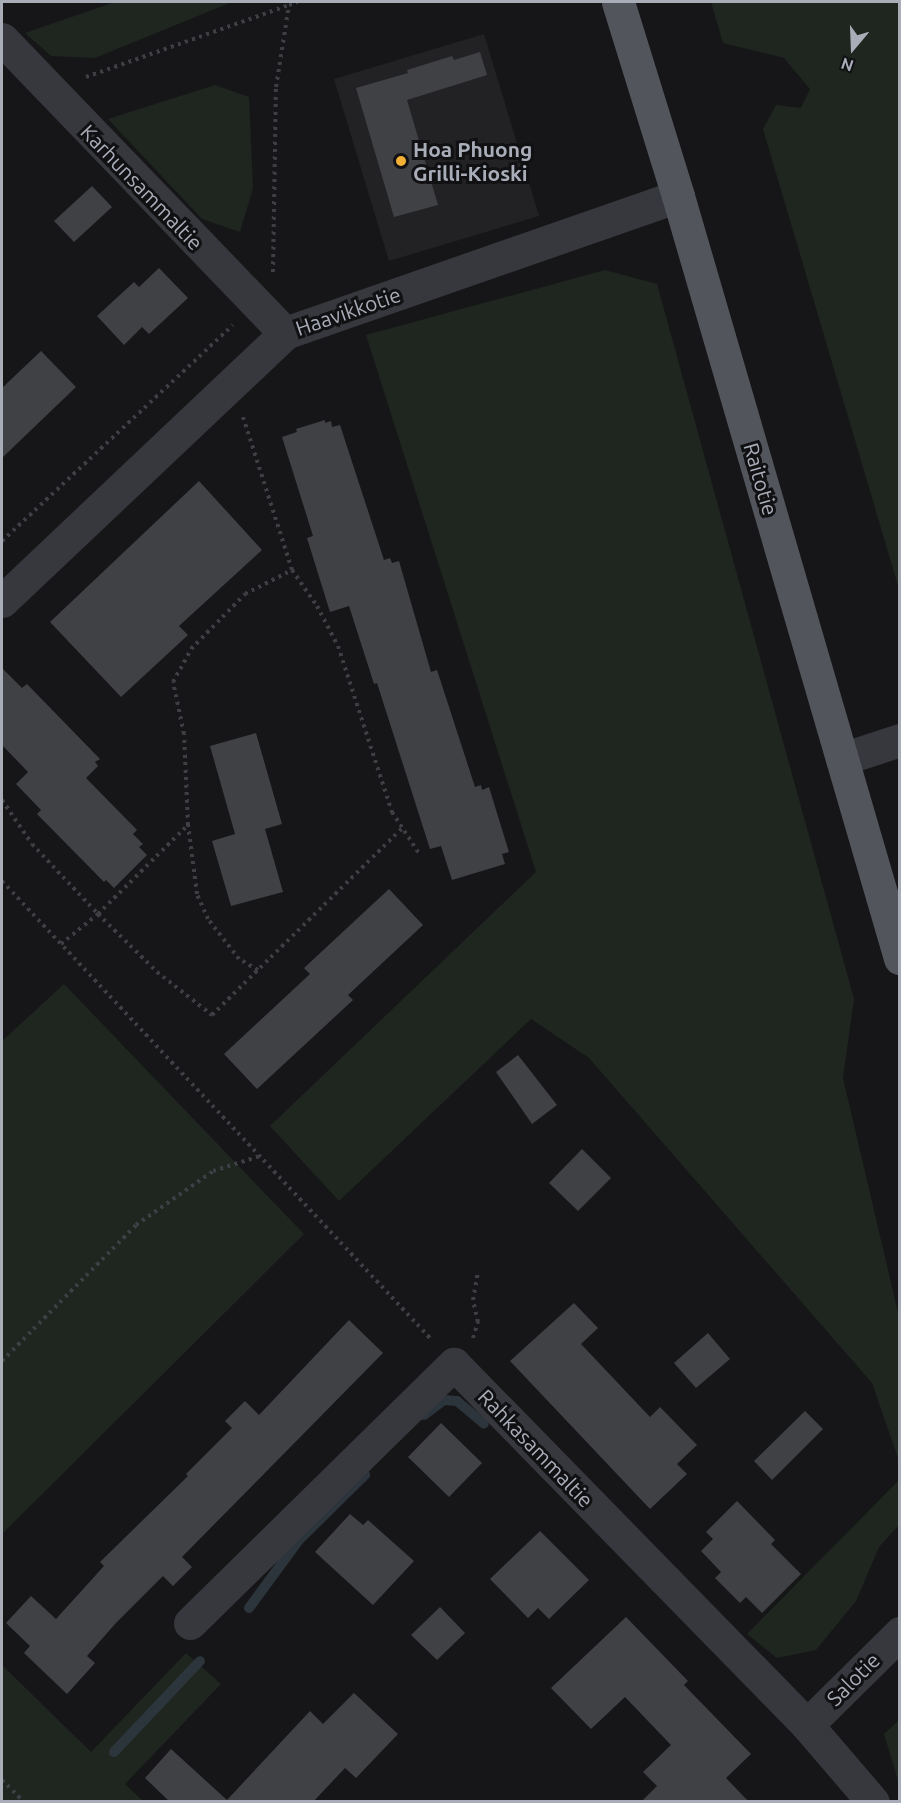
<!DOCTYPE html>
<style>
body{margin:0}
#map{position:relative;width:901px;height:1803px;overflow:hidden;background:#161618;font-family:Ubuntu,sans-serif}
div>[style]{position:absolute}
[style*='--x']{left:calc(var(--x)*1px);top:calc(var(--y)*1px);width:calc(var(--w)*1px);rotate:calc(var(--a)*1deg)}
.built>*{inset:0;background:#222225}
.green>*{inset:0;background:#1e261f}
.stream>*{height:10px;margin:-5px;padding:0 5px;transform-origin:5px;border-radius:5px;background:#2c353c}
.building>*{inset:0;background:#404145}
.path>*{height:4px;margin-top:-2px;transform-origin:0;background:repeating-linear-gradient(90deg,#3d3f44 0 3px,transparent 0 7.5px)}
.minor>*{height:33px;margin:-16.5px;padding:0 16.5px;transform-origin:16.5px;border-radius:16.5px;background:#37383d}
.major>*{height:33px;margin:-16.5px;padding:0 16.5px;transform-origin:16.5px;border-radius:16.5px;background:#53555c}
.dots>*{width:16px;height:16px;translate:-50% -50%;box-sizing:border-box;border:3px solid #111113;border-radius:50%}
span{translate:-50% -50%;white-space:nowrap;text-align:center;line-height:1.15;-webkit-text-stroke:6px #111113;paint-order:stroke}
.poi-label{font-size:21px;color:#a8adb8;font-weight:700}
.left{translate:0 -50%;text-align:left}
.street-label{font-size:21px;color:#a8adb8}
.frame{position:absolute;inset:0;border:3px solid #a8adb8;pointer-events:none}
.north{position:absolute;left:823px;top:18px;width:60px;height:60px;-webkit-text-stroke:4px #111113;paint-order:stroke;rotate:199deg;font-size:16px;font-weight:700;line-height:24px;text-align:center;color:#a8adb8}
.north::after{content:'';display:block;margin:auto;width:21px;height:27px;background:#a8adb8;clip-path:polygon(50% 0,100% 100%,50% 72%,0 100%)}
</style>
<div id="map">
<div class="built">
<div style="clip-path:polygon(484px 34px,539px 216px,389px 261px,334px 79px)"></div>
</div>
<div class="green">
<div style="clip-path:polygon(115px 2px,232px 2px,95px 58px,51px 56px,25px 33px)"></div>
<div style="clip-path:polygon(711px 2px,899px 2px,899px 589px,763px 129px,776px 105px,801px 108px,810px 89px,784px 58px,723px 43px)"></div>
<div style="clip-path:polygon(215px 85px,249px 97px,253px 188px,240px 232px,202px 219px,108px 119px)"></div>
<div style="clip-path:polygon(605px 270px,657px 284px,854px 999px,843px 1078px,899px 1317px,899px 1461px,872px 1383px,589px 1058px,531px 1019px,339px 1201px,270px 1126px,536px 872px,366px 335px)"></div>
<div style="clip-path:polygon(64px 984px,304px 1234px,2px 1534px,2px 1041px)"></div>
<div style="clip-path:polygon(899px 1480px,899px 1525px,879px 1547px,856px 1601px,816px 1650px,777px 1658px,747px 1634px)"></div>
<div style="clip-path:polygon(186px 1653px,221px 1684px,125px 1784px,143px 1801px,2px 1801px,2px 1665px,91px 1752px)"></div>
<div style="clip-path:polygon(899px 1720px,899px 1784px,884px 1734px)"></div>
</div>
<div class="stream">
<div style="--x:424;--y:1415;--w:25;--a:-37"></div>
<div style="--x:444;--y:1400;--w:13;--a:4"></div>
<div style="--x:457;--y:1401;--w:35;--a:40"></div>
<div style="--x:249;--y:1608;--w:84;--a:-53.7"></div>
<div style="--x:299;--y:1540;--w:93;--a:-44.6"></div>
<div style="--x:114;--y:1752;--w:125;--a:-46.6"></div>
</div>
<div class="building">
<div style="clip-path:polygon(480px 52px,487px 75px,407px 100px,438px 205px,394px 217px,356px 88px,408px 73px,407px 70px,452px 56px,454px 60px)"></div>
<div style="clip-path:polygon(92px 186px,112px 207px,74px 242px,54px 221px)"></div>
<div style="clip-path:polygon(159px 268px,188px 298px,149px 334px,142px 327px,124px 345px,97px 316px,134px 282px,139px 287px)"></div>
<div style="clip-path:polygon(41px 351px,76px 387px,2px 458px,2px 388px)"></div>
<div style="clip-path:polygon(325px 420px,325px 423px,331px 421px,332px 427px,340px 425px,384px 560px,390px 558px,392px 563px,399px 561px,431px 672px,437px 670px,475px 787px,481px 785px,482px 790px,489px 787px,509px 852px,502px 854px,505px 864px,452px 880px,441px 846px,430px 849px,377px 683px,374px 684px,349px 606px,330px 612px,307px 538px,313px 536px,282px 437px,297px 432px,296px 429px)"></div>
<div style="clip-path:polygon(199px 481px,262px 550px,179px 626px,188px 635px,121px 697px,50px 622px)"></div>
<div style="clip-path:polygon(2px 668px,22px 688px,27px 684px,100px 759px,95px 762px,98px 766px,86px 778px,137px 830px,133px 834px,143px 844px,139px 847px,147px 855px,114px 888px,106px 880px,104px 882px,37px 814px,41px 810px,16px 784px,28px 772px,2px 745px)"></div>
<div style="clip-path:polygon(256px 733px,282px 824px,265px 829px,283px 892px,231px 906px,212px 841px,235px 834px,210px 746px)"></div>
<div style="clip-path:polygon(389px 889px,423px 925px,348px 995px,353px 1000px,257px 1089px,224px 1054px,310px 974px,304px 968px)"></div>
<div style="clip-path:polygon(518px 1055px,557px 1105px,532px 1124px,496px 1072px)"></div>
<div style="clip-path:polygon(582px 1149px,611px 1178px,578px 1211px,549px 1183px)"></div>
<div style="clip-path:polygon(574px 1303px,598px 1328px,581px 1344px,650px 1417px,660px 1407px,697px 1445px,677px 1464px,687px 1474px,650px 1509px,510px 1361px)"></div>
<div style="clip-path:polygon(349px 1320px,383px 1353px,182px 1557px,192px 1567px,173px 1586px,163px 1576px,115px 1624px,87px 1656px,95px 1663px,67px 1694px,24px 1653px,30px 1646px,6px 1623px,31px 1596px,56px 1619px,104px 1566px,100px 1562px,188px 1476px,186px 1474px,232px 1428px,225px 1421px,245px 1401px,259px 1415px)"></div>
<div style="clip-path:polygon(708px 1333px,730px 1359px,696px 1388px,674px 1363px)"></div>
<div style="clip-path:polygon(805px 1411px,823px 1429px,772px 1480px,754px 1461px)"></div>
<div style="clip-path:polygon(441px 1423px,482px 1463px,449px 1497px,408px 1457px)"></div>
<div style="clip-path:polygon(737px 1501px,775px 1540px,771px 1544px,801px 1574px,762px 1613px,746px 1597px,740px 1603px,715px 1578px,721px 1572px,701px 1551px,713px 1539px,706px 1532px)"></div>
<div style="clip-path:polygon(350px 1514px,363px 1525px,368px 1520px,414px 1561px,373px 1605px,315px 1552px)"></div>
<div style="clip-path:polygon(540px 1531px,589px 1580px,549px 1619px,538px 1608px,528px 1618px,490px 1579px)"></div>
<div style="clip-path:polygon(440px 1607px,465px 1633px,437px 1660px,411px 1635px)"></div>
<div style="clip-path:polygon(626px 1617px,688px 1681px,684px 1685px,751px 1754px,726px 1778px,749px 1802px,641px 1802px,657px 1786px,643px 1772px,671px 1745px,625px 1697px,591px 1729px,551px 1688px)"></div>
<div style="clip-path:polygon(354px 1693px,398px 1734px,356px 1778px,345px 1768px,313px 1802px,170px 1802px,145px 1778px,171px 1749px,227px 1800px,310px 1711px,323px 1724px)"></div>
</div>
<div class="path">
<div style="--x:86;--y:77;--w:215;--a:-19.5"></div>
<div style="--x:273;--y:272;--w:185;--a:-89.1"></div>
<div style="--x:276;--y:87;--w:83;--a:-81"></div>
<div style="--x:289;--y:5;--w:9;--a:-18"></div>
<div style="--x:243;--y:417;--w:161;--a:72.2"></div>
<div style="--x:292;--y:570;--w:44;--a:55.2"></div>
<div style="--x:317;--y:606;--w:45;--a:62.3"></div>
<div style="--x:338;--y:646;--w:175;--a:72"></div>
<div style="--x:392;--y:812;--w:51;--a:56.9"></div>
<div style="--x:2;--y:541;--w:316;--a:-43.1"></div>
<div style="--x:2;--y:800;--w:53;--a:55.7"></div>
<div style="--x:32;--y:844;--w:96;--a:46.7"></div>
<div style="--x:98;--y:914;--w:83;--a:44.5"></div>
<div style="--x:157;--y:972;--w:70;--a:38"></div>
<div style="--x:212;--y:1015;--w:267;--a:-44.5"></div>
<div style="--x:2;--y:881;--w:629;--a:46.87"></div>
<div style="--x:61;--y:944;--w:48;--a:-39"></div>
<div style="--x:98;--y:914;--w:127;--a:-44.7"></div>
<div style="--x:258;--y:970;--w:22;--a:-150"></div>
<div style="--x:239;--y:959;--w:51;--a:-127.8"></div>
<div style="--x:208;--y:919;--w:27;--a:-114"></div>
<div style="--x:197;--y:894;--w:70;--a:-97.4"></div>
<div style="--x:188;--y:825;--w:91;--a:-92.5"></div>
<div style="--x:184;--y:734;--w:53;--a:-101.9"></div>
<div style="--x:173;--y:682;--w:38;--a:-61"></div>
<div style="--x:191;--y:649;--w:77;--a:-45.5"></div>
<div style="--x:245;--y:594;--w:53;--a:-27.1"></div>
<div style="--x:473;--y:1338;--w:17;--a:-73"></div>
<div style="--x:478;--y:1322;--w:23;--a:-103"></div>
<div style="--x:473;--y:1300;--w:27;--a:-80"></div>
<div style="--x:2;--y:1361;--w:191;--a:-45.4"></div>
<div style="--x:136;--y:1225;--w:94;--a:-35"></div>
<div style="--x:213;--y:1171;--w:49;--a:-17.7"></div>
<div style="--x:2;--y:1780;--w:31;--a:45"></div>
</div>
<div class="minor">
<div style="--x:2;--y:39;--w:408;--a:46.1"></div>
<div style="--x:2;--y:601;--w:390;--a:-43.4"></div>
<div style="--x:285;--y:333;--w:416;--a:-19.2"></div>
<div style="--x:842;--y:759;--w:61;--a:-18.1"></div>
<div style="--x:190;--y:1623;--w:370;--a:-44.5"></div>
<div style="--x:454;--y:1364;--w:505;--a:45.64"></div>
<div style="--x:807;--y:1725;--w:101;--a:49.4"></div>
<div style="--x:807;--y:1725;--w:131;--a:-44.7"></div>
</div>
<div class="major">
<div style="--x:618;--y:2;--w:203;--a:72.8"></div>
<div style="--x:678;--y:196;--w:794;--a:73.76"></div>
</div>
<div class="dots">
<div style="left:401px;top:161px;background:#f2b134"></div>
</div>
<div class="poi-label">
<span class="left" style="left:413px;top:161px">Hoa Phuong<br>Grilli-Kioski</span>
</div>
<div class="street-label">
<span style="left:142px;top:187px;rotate:46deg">Karhunsammaltie</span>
<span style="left:348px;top:311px;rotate:-19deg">Haavikkotie</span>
<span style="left:761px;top:479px;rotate:74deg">Raitotie</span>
<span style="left:536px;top:1448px;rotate:46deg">Rahkasammaltie</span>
<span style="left:853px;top:1679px;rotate:-45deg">Salotie</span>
</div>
<div class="frame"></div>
<div class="north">N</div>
</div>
